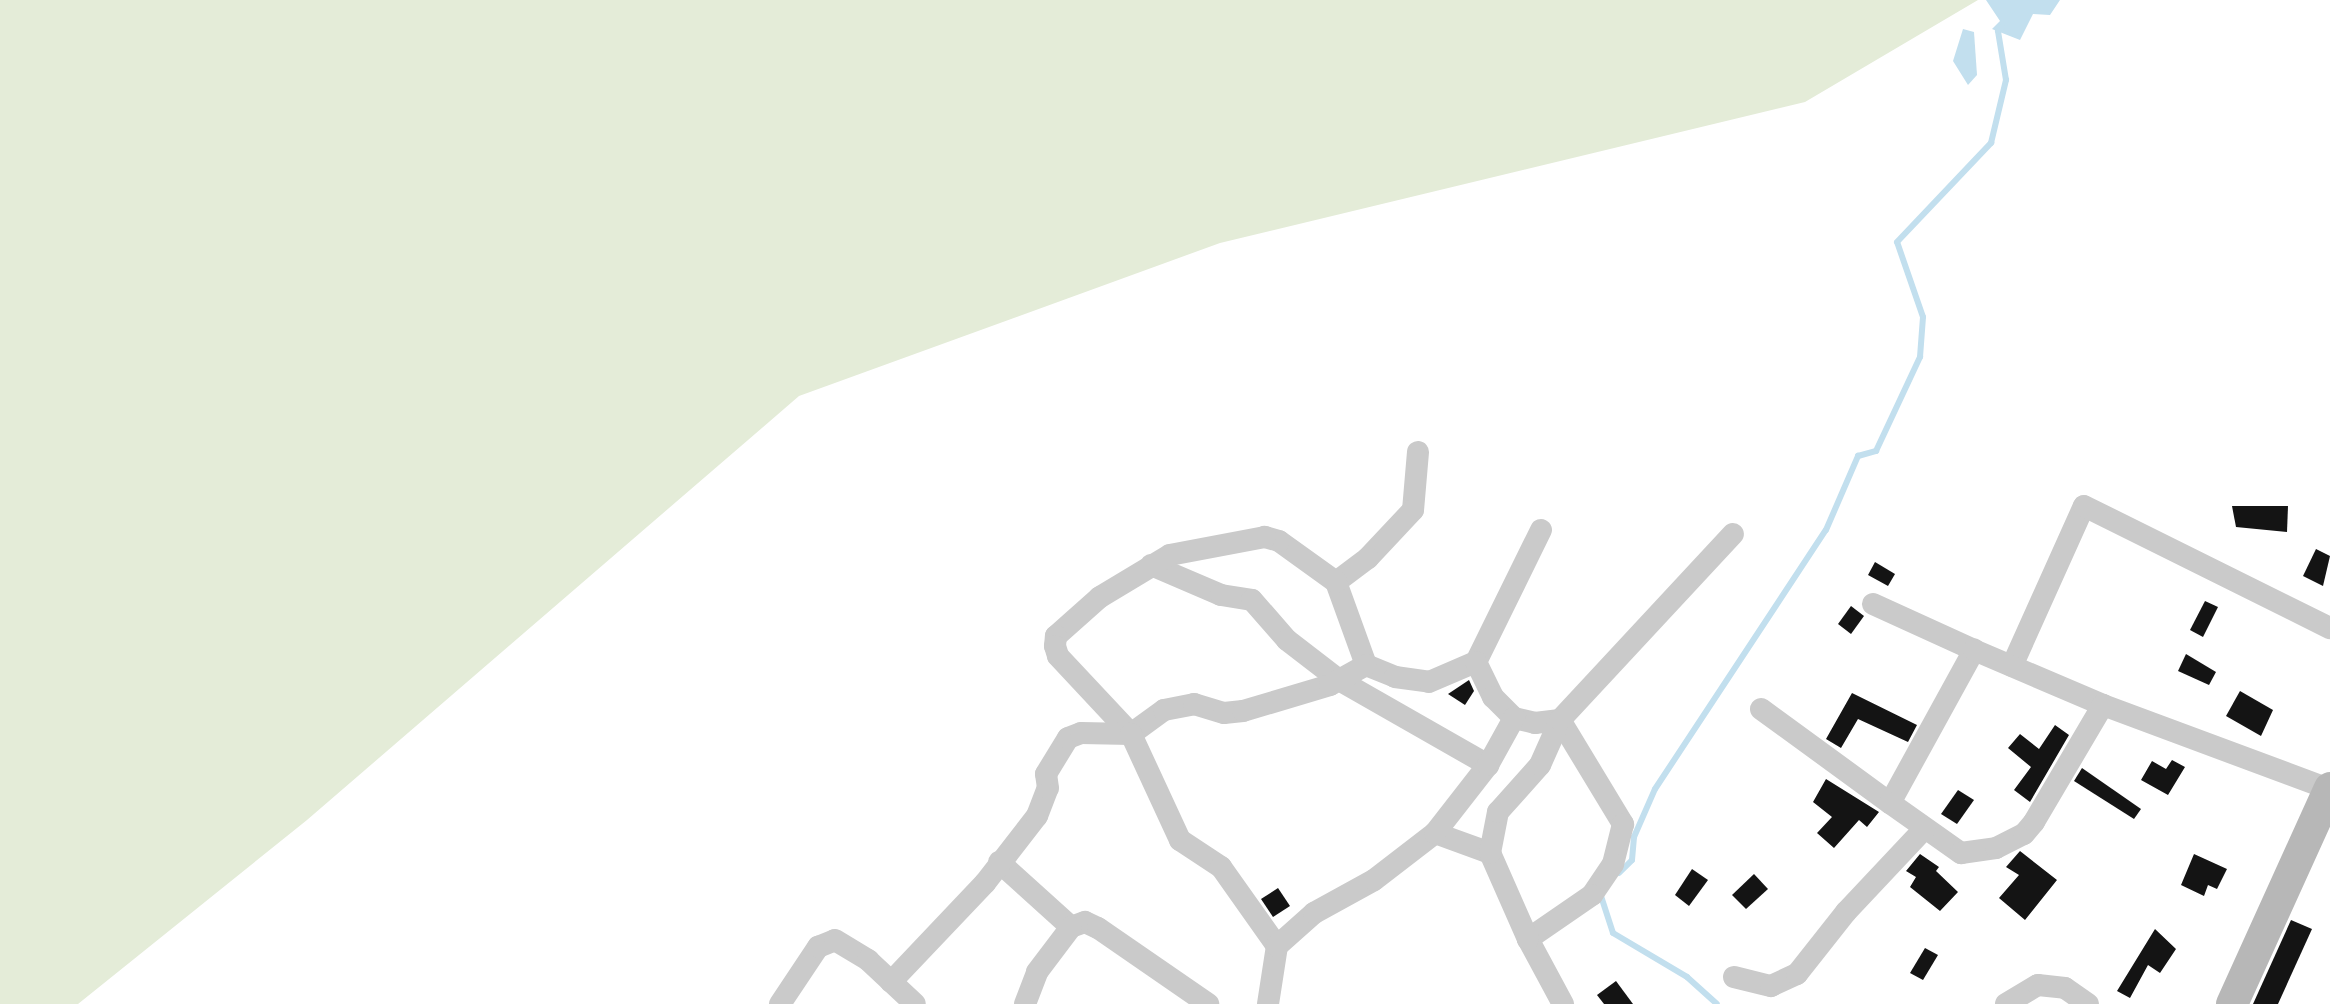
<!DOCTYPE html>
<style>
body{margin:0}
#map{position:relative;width:2330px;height:1004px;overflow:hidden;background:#fff;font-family:Raleway,sans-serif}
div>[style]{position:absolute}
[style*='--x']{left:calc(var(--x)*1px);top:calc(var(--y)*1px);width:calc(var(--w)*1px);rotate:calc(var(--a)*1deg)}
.green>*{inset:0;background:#e4ecd8}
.water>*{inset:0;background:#c2dfee}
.stream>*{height:6px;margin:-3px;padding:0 3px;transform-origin:3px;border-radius:3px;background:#c2dfee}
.building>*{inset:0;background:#141414}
.street>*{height:22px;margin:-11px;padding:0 11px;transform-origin:11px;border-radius:11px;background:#cacaca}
.secondary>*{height:32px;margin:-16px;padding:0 16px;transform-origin:16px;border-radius:16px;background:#b7b7b7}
span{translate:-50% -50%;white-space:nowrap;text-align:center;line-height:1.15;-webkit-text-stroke:8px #fff;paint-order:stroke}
</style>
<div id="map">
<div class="green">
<div style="clip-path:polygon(0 0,1978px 0,1805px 102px,1220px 243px,799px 396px,307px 820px,78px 1004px,0 1004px)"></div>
</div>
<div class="water">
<div style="clip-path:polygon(1986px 0,2060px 0,2050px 15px,2033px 14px,2020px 40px,1992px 29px,2000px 21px)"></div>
<div style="clip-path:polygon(1963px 29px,1974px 32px,1977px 75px,1968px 85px,1953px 61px)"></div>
</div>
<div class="stream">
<div style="--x:1619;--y:873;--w:18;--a:-45"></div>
<div style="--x:1632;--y:860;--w:23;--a:-85"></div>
<div style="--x:1634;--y:837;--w:52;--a:-66.4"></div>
<div style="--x:1655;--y:789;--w:310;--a:-56.6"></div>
<div style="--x:1826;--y:530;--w:81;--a:-66.6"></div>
<div style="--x:1858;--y:456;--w:19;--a:-16"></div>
<div style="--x:1876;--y:451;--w:104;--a:-64.9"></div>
<div style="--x:1920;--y:357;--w:40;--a:-85.7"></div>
<div style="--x:1923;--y:317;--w:79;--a:-109.1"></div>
<div style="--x:1897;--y:242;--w:137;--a:-46.5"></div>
<div style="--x:1991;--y:143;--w:65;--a:-76.6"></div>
<div style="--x:2006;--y:80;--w:50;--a:-99.3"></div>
<div style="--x:1998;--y:31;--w:6;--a:-45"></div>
<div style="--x:1600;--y:893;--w:42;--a:72"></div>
<div style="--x:1613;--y:933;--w:86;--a:30.7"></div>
<div style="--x:1687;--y:977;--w:40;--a:42"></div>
</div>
<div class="building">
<div style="clip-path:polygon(2232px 506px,2288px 506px,2287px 532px,2236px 527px)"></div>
<div style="clip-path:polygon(2316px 549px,2330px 556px,2323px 586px,2303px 576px)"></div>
<div style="clip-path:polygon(1875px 562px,1895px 574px,1888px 586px,1868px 575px)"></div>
<div style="clip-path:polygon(2205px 601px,2218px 607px,2203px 637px,2190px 630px)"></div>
<div style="clip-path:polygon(1851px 606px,1864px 616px,1851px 634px,1838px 624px)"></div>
<div style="clip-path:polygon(2186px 654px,2216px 672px,2209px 685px,2178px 671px)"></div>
<div style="clip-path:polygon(1469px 680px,1474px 691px,1465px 705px,1448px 694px)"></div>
<div style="clip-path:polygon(2240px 691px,2273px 710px,2261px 736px,2226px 716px)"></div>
<div style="clip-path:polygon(1852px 693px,1917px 725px,1908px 742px,1858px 719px,1841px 748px,1826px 739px)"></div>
<div style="clip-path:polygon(2055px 725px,2069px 735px,2030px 802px,2014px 790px,2031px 767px,2008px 748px,2020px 734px,2039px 749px)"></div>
<div style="clip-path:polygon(2172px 760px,2185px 767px,2168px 795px,2141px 780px,2152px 761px,2166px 769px)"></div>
<div style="clip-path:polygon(2082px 768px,2141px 809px,2134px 819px,2074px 781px)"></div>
<div style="clip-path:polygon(1826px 779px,1879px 812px,1867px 827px,1859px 820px,1834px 848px,1817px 833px,1832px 817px,1813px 802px)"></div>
<div style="clip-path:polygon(1958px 790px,1974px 800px,1957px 824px,1941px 814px)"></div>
<div style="clip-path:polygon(2020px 851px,2057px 880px,2025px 920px,1999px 898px,2019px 875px,2006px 867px)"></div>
<div style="clip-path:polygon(1920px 854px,1939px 867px,1936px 871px,1958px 892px,1940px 911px,1910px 887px,1916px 877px,1906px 871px)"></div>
<div style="clip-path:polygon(2194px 854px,2227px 869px,2217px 889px,2208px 885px,2204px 896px,2181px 885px)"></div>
<div style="clip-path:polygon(1692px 869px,1708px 880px,1689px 906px,1675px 895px)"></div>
<div style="clip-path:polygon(1754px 874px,1768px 889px,1746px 909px,1732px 895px)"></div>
<div style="clip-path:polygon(1278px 888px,1290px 906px,1273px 917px,1261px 899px)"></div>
<div style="clip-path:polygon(2291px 920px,2312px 929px,2278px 1004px,2253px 1004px)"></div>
<div style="clip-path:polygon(2155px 929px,2176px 949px,2160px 973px,2148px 965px,2130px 998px,2117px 991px)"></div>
<div style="clip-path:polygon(1925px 948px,1938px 955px,1923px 980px,1910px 973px)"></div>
<div style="clip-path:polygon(1616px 981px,1633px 1004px,1604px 1004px,1597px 995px)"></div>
</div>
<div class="street">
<div style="--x:1418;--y:452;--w:58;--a:94.9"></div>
<div style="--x:1413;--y:510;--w:66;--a:133.2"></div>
<div style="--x:1368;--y:558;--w:40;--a:143"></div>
<div style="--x:1336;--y:582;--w:88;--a:70.1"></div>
<div style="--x:1366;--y:665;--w:31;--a:22"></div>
<div style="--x:1395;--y:677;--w:34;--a:8"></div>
<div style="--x:1429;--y:682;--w:51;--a:-23.1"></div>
<div style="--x:1541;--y:530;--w:147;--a:116.2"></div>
<div style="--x:1476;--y:662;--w:39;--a:64"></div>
<div style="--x:1493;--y:697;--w:30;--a:45"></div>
<div style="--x:1514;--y:718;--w:22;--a:13"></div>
<div style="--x:1535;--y:723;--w:25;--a:-7"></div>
<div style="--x:1560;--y:720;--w:122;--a:58.8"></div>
<div style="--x:1623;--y:824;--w:41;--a:104"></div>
<div style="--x:1613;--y:864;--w:37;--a:124"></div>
<div style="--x:1592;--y:895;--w:78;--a:145.5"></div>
<div style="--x:1528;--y:939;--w:74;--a:61.7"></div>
<div style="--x:1151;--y:565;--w:76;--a:23.2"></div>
<div style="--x:1221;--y:595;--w:31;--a:9"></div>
<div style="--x:1252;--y:600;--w:53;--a:48.8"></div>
<div style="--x:1287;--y:640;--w:66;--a:37.6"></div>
<div style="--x:1339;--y:680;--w:172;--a:29.7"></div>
<div style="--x:1336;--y:582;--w:70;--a:-144.3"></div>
<div style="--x:1279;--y:541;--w:15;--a:-164"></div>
<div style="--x:1265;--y:537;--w:97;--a:169.3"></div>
<div style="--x:1170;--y:555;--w:82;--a:149"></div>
<div style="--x:1100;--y:597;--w:59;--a:138.4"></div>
<div style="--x:1056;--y:636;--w:10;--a:96"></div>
<div style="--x:1055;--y:646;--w:10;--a:73"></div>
<div style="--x:1058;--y:656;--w:107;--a:46.9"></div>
<div style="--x:1131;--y:734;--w:41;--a:-36"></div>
<div style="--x:1164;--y:710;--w:31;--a:-11"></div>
<div style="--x:1194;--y:704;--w:31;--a:17"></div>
<div style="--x:1224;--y:713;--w:19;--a:-6"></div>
<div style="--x:1243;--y:711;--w:91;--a:-16.6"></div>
<div style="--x:1330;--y:685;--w:41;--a:-29.1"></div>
<div style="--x:1873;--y:604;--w:111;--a:24.5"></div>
<div style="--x:2012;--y:666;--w:175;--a:-65.8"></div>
<div style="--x:2084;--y:506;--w:275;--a:26.4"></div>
<div style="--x:1761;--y:709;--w:160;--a:36.1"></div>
<div style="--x:1890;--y:803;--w:175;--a:-61.2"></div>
<div style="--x:1974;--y:650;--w:140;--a:23.1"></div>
<div style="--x:2103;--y:705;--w:241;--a:20.4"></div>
<div style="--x:1890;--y:803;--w:87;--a:35.2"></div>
<div style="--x:1961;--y:853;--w:35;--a:-8"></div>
<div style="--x:1996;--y:848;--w:31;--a:-27"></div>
<div style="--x:2024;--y:834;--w:16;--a:-50"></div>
<div style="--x:2034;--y:822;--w:136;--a:-59.5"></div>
<div style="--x:1435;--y:833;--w:59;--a:20"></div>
<div style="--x:999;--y:862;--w:97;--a:42.1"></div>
<div style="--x:1071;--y:927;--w:15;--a:-20"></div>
<div style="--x:1085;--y:922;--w:14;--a:25"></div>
<div style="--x:1098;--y:928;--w:134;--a:34.6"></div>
<div style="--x:1528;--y:939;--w:94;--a:-113.8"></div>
<div style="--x:1490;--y:853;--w:42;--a:-79"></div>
<div style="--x:1498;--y:812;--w:63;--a:-48.2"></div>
<div style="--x:1540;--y:765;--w:49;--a:-66"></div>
<div style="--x:1560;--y:720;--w:254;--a:-47.1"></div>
<div style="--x:1734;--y:977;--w:38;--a:14"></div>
<div style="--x:1771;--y:986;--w:29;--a:-25"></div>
<div style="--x:1797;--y:974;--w:79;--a:-51.7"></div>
<div style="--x:1846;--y:912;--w:115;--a:-46.8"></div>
<div style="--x:891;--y:982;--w:137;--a:-46.5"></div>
<div style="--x:985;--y:883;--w:85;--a:-52.2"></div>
<div style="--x:1037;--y:816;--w:30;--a:-69"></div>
<div style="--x:1048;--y:788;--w:14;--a:-98"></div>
<div style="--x:1046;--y:774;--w:42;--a:-58.6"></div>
<div style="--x:1068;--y:738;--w:14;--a:-21"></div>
<div style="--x:1081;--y:733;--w:50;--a:1.1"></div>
<div style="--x:1131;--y:734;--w:117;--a:65.2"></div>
<div style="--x:1180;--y:840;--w:49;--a:33.4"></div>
<div style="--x:1221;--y:867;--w:97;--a:54.7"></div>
<div style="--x:780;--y:1004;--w:69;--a:-56.3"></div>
<div style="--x:818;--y:947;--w:18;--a:-22"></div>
<div style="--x:835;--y:940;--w:39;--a:31"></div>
<div style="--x:868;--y:960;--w:64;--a:43.1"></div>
<div style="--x:1025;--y:1004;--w:34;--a:-69"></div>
<div style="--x:1037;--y:972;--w:56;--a:-52.9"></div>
<div style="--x:1268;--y:1004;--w:59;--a:-81.2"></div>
<div style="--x:1277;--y:946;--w:50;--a:-41.7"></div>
<div style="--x:1314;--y:913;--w:68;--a:-28.8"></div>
<div style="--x:1374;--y:880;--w:77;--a:-37.6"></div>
<div style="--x:1435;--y:833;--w:86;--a:-52.1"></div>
<div style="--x:1488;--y:765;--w:54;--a:-61"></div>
<div style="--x:2006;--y:1004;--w:37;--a:-31"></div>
<div style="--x:2038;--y:985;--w:27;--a:6"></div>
<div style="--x:2065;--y:988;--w:28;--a:35"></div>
</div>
<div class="secondary">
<div style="--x:2232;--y:1004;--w:237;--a:-65.6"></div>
</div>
</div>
